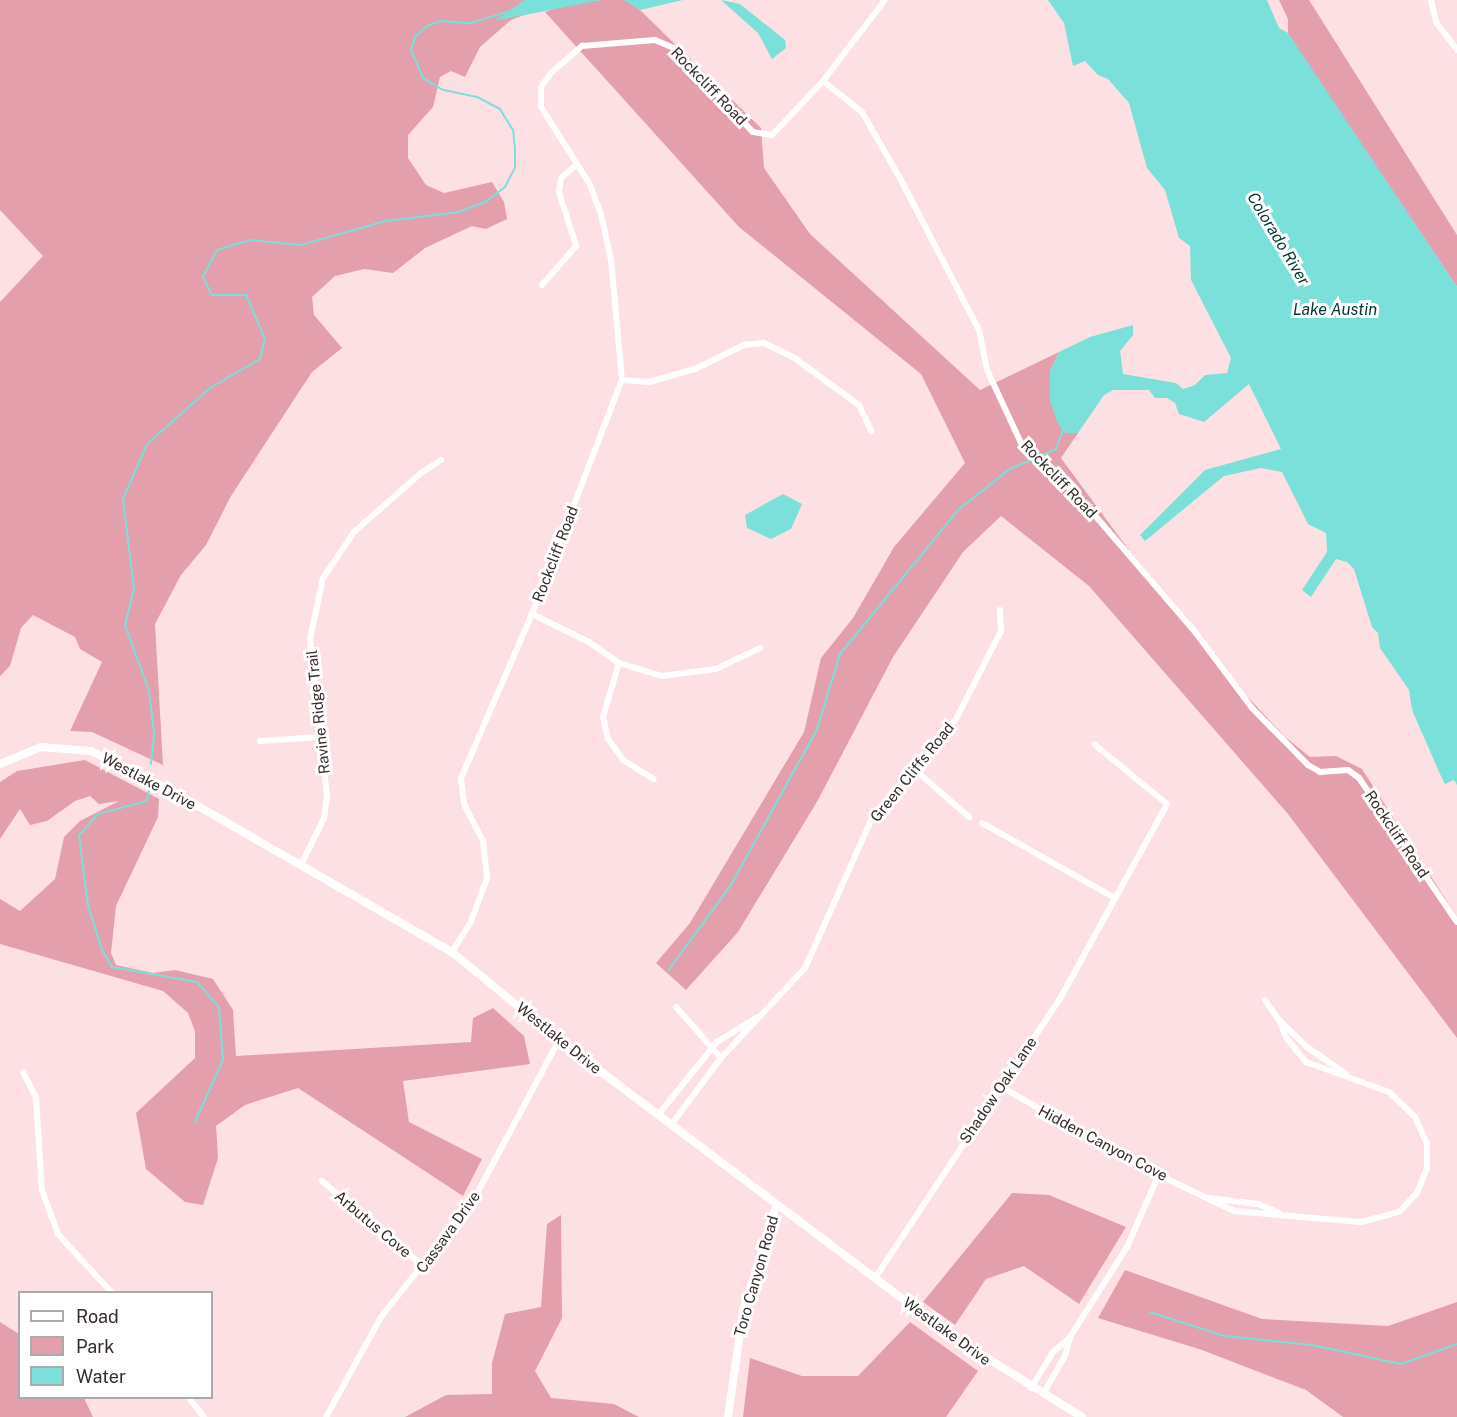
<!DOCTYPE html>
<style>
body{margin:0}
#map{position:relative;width:1457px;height:1417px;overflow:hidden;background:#fde0e4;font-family:"Public Sans",sans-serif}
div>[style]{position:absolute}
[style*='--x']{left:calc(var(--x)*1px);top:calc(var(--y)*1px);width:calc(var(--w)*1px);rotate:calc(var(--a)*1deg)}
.green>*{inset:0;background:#e39fac}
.water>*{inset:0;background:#7be0d9}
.stream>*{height:2px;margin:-1px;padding:0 1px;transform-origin:1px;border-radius:1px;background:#7be0d9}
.street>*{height:6px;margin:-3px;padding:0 3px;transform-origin:3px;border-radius:3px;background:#fff}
.secondary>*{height:8px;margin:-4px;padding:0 4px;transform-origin:4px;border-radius:4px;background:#fff}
span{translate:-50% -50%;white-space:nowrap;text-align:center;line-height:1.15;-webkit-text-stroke:6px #fff;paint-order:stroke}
.street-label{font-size:15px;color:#352a2c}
.water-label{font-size:16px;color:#023532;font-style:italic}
.legend{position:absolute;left:18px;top:1291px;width:195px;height:108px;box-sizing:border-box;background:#fff;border:2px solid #aeaaab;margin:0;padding:8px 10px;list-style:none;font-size:18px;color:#352a2c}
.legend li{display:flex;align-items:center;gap:12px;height:30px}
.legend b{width:30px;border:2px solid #aeaaab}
</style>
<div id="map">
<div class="green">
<div style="clip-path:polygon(0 0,563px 0,511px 20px,480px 47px,465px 77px,451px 71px,440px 77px,433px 107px,408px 135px,408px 158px,426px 185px,444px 193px,492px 182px,504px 202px,507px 219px,486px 229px,472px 226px,425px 248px,393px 273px,364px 269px,335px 276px,312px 297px,314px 315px,342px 348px,312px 372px,231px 496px,206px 545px,181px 575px,155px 624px,163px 765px,92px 732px,70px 731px,102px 662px,80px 649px,75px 637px,33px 615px,21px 628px,10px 666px,0 676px,0 302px,43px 256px,0 210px)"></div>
<div style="clip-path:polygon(601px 0,626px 0,640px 10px,761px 128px,764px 168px,810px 234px,980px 390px,1059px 352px,1050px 371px,1055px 415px,1065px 433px,1078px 433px,1061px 458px,1131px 553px,1191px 623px,1244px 693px,1285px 737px,1310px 757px,1336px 756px,1362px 769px,1457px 917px,1457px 1038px,1288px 814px,1089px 586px,1001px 516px,963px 552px,893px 657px,818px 800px,738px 932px,686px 990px,656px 963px,690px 923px,804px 732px,821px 658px,853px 618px,894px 547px,965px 463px,921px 374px,739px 227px,545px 12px,567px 4px)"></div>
<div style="clip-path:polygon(1279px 0,1309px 0,1457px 235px,1457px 287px,1303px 57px,1288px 33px,1288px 19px)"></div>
<div style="clip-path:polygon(85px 760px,159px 799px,158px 817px,116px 906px,111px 953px,116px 965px,153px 973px,175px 970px,213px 979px,233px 1010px,236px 1056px,471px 1042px,473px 1018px,493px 1008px,524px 1036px,530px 1064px,403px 1081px,409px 1122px,482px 1159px,463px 1196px,298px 1088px,245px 1105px,216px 1126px,218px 1158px,203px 1205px,185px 1202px,146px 1169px,136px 1113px,195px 1058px,195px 1031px,188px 1013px,163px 991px,0 944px,0 899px,20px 911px,55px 879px,64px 837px,80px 821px,119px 801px,99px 804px,90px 796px,75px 801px,47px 821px,30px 825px,20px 809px,0 839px,0 782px,17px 771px)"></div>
<div style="clip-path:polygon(1012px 1193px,1049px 1195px,1126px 1227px,1079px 1304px,1024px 1266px,986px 1279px,955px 1325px,923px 1302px)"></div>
<div style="clip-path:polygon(561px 1215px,562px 1318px,535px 1371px,551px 1398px,614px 1404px,639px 1417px,405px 1417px,446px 1395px,492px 1394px,492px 1363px,505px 1314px,541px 1307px,547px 1224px)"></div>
<div style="clip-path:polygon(1125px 1270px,1262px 1319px,1388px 1326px,1457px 1302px,1457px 1417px,1343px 1417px,1306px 1390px,1202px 1350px,1098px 1318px)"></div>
<div style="clip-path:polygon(0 1322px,19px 1334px,20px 1398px,84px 1398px,93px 1417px,0 1417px)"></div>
<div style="clip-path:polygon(910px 1322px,978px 1371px,946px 1417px,743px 1417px,750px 1358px,802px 1376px,858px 1376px)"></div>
</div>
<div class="water">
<div style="clip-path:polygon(525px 0,601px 0,494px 21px)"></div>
<div style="clip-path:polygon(624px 0,683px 0,640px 10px)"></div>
<div style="clip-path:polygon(721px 0,740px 4px,785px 40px,786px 48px,772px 59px,758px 33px)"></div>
<div style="clip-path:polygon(1048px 0,1267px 0,1279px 28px,1288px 33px,1457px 287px,1457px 785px,1454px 780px,1445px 784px,1440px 774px,1412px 710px,1409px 690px,1380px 648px,1378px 633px,1372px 627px,1354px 569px,1347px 562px,1336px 559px,1311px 597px,1302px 590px,1327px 552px,1326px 533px,1308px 524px,1282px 472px,1261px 468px,1224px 476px,1145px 541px,1140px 535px,1205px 470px,1281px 449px,1249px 384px,1204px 422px,1179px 414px,1175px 403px,1167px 398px,1155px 398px,1149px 390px,1113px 390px,1104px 395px,1078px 433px,1065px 433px,1057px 422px,1050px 401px,1050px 371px,1059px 352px,1090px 337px,1133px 325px,1133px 335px,1120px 351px,1123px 374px,1176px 383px,1183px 389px,1195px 385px,1205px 375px,1227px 373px,1231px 358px,1191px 280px,1190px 246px,1179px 238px,1165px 190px,1147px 168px,1129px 103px,1108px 79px,1098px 75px,1085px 61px,1073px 66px,1064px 23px)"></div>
<div style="clip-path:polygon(783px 494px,802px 504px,791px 529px,771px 539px,747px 528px,745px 515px)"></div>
</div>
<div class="stream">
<div style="--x:151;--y:764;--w:31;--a:-84"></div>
<div style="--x:154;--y:733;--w:42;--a:-96.8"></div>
<div style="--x:149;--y:691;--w:70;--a:-110"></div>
<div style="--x:125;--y:625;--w:37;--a:-76"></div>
<div style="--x:134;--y:589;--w:91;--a:-97"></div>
<div style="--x:123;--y:499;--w:60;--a:-66.4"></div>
<div style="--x:147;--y:444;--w:84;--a:-41.6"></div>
<div style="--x:210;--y:388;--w:58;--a:-30.1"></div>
<div style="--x:260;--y:359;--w:21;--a:-76"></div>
<div style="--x:265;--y:339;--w:48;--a:-113.4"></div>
<div style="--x:246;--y:295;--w:34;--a:180"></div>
<div style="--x:212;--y:295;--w:20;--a:-117"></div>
<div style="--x:203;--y:277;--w:30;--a:-63"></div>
<div style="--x:217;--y:250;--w:34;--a:-17"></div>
<div style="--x:249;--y:240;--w:52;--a:5.5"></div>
<div style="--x:301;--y:245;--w:87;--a:-15.9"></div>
<div style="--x:385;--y:221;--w:75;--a:-6.9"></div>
<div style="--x:459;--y:212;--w:30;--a:-21"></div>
<div style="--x:487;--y:201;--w:23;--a:-38"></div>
<div style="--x:505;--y:187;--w:22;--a:-63"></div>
<div style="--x:515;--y:167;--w:19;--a:-90"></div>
<div style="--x:515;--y:148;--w:18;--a:-96"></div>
<div style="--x:513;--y:130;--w:25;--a:-122"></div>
<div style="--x:500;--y:109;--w:26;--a:-152"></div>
<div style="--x:477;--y:97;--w:35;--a:-168"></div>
<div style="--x:443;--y:90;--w:23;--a:-149"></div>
<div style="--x:423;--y:78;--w:30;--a:-113"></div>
<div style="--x:411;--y:50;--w:14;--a:-73"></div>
<div style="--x:415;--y:37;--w:16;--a:-43"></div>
<div style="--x:427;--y:26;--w:14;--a:-21"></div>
<div style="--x:440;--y:21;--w:31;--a:4"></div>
<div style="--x:471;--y:23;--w:39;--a:-17"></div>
<div style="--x:149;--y:788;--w:13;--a:99"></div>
<div style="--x:147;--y:801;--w:51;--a:165.1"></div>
<div style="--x:98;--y:814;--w:28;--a:132"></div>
<div style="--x:79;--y:835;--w:71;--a:82.7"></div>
<div style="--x:88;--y:905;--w:47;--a:72.7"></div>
<div style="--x:102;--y:950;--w:20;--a:60"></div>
<div style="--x:112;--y:967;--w:86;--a:10"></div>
<div style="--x:197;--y:982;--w:33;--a:49"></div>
<div style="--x:219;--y:1007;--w:53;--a:85.7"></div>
<div style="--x:223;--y:1060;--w:68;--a:114.3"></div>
<div style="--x:668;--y:971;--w:107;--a:-53.8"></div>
<div style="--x:731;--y:885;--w:178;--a:-61.1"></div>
<div style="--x:817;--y:729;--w:78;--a:-73"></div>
<div style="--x:840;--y:654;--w:188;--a:-50.6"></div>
<div style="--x:959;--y:509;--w:65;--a:-38.1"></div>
<div style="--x:1010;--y:469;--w:50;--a:-23.5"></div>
<div style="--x:1056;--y:449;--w:20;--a:-70"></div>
<div style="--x:1150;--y:1312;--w:78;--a:18"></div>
<div style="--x:1224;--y:1336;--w:88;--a:5.8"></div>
<div style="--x:1312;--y:1345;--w:91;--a:12.1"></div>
<div style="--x:1401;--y:1364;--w:59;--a:-19.7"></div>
</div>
<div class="street">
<div style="--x:1431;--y:0;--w:23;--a:77"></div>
<div style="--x:1436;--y:22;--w:35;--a:53"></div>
<div style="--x:823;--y:81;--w:50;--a:38.5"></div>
<div style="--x:862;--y:112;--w:83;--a:60.3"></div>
<div style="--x:903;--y:184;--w:165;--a:62.5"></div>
<div style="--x:979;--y:330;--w:41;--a:78.7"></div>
<div style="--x:987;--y:370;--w:81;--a:65"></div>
<div style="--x:1021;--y:443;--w:41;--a:47"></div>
<div style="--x:1049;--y:473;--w:29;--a:35"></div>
<div style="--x:1073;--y:490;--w:187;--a:49.3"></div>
<div style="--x:1195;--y:632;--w:95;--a:53.1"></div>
<div style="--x:1252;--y:708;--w:80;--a:45.5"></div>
<div style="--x:1308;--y:765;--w:14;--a:30"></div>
<div style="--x:1320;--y:772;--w:28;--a:-4"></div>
<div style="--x:1348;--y:770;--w:14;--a:36"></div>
<div style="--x:1359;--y:778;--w:174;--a:55.8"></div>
<div style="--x:542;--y:285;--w:52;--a:-48.9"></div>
<div style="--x:576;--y:246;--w:57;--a:-107.5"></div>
<div style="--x:559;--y:192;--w:14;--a:-82"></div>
<div style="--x:561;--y:178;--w:20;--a:-41"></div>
<div style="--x:622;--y:380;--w:27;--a:4"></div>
<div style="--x:649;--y:382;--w:48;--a:-15.8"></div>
<div style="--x:695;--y:369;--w:55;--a:-26.1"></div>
<div style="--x:744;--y:345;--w:20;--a:-6"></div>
<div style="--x:764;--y:343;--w:32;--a:26"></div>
<div style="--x:793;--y:357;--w:82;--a:36"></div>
<div style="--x:859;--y:405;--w:29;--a:65"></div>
<div style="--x:532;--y:614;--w:64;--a:26.2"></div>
<div style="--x:589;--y:642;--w:37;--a:35"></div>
<div style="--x:619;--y:663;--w:45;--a:16.8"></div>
<div style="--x:662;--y:676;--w:54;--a:-7.4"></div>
<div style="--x:716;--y:669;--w:49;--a:-25.5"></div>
<div style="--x:619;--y:663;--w:56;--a:106.5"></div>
<div style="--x:603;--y:717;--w:23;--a:77"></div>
<div style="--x:608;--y:739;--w:26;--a:54"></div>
<div style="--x:623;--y:760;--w:36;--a:32"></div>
<div style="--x:260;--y:741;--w:60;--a:-3.8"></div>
<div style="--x:915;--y:770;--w:72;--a:41"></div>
<div style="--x:982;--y:823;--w:153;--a:29.4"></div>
<div style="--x:301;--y:865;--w:52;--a:-63.9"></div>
<div style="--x:324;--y:818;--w:22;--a:-82"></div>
<div style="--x:327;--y:796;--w:158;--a:-96.2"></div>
<div style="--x:310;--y:639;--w:62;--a:-78"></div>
<div style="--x:323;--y:578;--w:55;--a:-56"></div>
<div style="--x:354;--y:532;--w:89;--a:-41.4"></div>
<div style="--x:421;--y:473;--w:24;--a:-33"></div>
<div style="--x:452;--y:952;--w:36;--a:-58"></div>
<div style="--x:471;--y:921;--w:46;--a:-69.6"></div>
<div style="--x:487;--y:878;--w:37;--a:-96"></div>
<div style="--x:483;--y:841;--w:42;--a:-117.2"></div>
<div style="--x:464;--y:804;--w:26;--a:-97"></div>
<div style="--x:461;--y:778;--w:179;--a:-66.6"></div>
<div style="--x:532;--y:614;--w:251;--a:-69"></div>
<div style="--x:622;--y:380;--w:121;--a:-95.2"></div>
<div style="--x:611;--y:260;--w:47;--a:-102.3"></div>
<div style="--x:601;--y:214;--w:33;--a:-111"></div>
<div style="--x:589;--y:183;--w:90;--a:-122.3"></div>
<div style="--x:541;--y:107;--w:20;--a:-90"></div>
<div style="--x:541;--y:87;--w:19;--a:-54"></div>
<div style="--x:552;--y:72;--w:40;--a:-41"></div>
<div style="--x:582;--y:46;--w:73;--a:-4.7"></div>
<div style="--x:655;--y:40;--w:21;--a:23"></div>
<div style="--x:674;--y:48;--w:115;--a:46.8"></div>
<div style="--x:753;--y:132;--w:19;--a:9"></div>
<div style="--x:772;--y:135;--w:74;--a:-46.6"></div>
<div style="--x:823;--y:81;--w:102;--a:-52.6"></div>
<div style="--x:1265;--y:1000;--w:24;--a:55"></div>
<div style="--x:1279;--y:1020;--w:39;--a:44"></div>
<div style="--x:1307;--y:1047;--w:47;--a:34.7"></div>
<div style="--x:676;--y:1007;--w:68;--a:48.6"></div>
<div style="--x:23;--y:1072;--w:29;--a:63"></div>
<div style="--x:36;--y:1098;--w:92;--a:86.3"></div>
<div style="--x:42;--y:1190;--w:47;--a:70"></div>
<div style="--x:58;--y:1234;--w:79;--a:47.6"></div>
<div style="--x:1000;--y:1086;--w:159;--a:29.8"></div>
<div style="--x:1138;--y:1165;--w:106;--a:25.6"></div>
<div style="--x:1234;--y:1211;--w:127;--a:5"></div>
<div style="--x:1361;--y:1222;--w:39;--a:-15"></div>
<div style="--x:1399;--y:1212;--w:26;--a:-47"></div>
<div style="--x:1417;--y:1193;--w:27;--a:-68"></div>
<div style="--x:1427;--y:1168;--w:24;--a:-90"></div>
<div style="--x:1427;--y:1144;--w:30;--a:-114"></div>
<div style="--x:1415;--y:1117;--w:36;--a:-136"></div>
<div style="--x:1389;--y:1092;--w:88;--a:-160.1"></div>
<div style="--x:1306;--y:1062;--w:32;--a:-129"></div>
<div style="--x:1286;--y:1037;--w:18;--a:-112"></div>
<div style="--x:658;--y:1115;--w:94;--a:-51.1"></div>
<div style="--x:717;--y:1042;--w:46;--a:-31.6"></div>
<div style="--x:671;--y:1125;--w:84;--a:-53.3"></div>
<div style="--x:721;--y:1058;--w:123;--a:-47"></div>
<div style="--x:805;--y:968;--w:164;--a:-65.9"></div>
<div style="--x:872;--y:818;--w:130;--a:-49.7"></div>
<div style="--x:956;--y:719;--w:99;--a:-62.9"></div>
<div style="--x:1001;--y:631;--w:21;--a:-93"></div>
<div style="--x:322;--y:1181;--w:132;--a:40.1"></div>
<div style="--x:1209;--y:1198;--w:49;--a:7"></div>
<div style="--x:1258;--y:1204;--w:22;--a:22"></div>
<div style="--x:875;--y:1278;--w:339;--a:-56.5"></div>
<div style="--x:1062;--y:995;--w:218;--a:-61.2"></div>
<div style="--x:1167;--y:804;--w:94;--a:-140.6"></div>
<div style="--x:1031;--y:1388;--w:42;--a:-58.6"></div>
<div style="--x:1053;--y:1352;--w:23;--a:-41"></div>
<div style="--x:1043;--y:1394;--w:44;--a:-59.9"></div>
<div style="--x:1065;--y:1356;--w:20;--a:-75"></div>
<div style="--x:1070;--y:1337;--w:107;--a:-57.7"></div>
<div style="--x:1127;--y:1247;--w:80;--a:-66.3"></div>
<div style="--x:189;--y:1398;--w:24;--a:52"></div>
<div style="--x:326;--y:1417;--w:114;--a:-61.2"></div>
<div style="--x:381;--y:1317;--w:148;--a:-51.6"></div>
<div style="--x:473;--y:1201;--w:183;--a:-61.9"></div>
</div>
<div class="secondary">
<div style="--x:0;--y:764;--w:44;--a:-22.5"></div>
<div style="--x:41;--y:747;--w:50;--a:4.6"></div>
<div style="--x:91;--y:751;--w:88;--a:26.3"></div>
<div style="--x:170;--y:790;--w:325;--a:29.9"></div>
<div style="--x:452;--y:952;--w:139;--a:39.4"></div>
<div style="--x:559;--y:1040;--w:490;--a:37"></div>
<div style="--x:950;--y:1335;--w:155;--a:31.8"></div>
<div style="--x:728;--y:1417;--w:107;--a:-81.9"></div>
<div style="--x:743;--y:1311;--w:110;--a:-72.6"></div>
</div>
<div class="street-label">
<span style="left:709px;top:86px;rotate:46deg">Rockcliff Road</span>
<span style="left:1059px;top:479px;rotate:46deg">Rockcliff Road</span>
<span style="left:555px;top:554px;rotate:-69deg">Rockcliff Road</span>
<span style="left:318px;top:712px;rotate:-96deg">Ravine Ridge Trail</span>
<span style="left:912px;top:772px;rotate:-51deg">Green Cliffs Road</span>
<span style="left:149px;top:781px;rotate:28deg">Westlake Drive</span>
<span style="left:1397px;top:834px;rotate:56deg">Rockcliff Road</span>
<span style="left:559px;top:1038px;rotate:39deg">Westlake Drive</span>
<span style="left:998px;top:1090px;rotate:-56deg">Shadow Oak Lane</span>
<span style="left:1103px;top:1143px;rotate:28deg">Hidden Canyon Cove</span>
<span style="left:373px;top:1224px;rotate:40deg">Arbutus Cove</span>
<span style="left:448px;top:1232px;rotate:-54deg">Cassava Drive</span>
<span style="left:756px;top:1276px;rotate:-74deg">Toro Canyon Road</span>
<span style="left:947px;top:1331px;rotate:36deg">Westlake Drive</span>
</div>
<div class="water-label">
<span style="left:1278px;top:239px;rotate:59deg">Colorado River</span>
<span style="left:1335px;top:310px">Lake Austin</span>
</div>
<ul class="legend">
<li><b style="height:8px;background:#fff"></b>Road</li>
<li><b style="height:16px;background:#e39fac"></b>Park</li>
<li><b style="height:16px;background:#7be0d9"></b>Water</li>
</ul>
</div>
